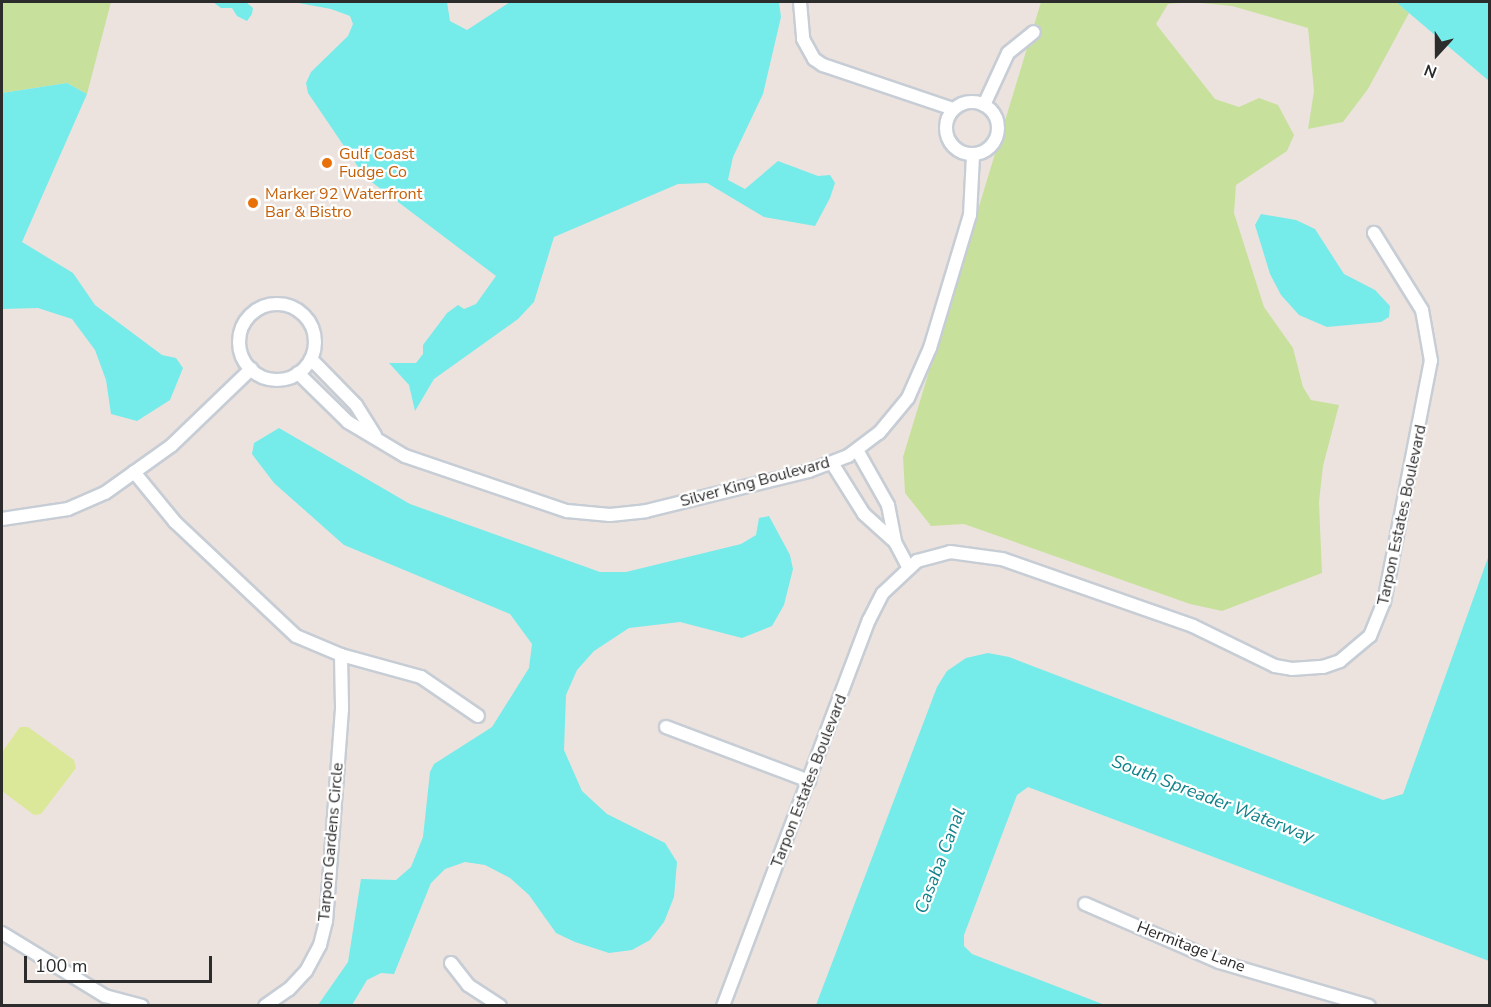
<!DOCTYPE html>
<style>
body{margin:0}
#map{position:relative;width:1491px;height:1007px;overflow:hidden;background:#ede3de;font-family:"Nunito Sans",sans-serif}
div>[style]{position:absolute}
[style*='--x']{left:calc(var(--x)*1px);top:calc(var(--y)*1px);width:calc(var(--w)*1px);rotate:calc(var(--a)*1deg)}
.green>*{inset:0;background:#c7e19d}
.pitch>*{inset:0;background:#dce899}
.water>*{inset:0;background:#75ebea}
.roads{filter:drop-shadow(2px 0 #c7cdd5) drop-shadow(-2px 0 #c7cdd5) drop-shadow(0 2px #c7cdd5) drop-shadow(0 -2px #c7cdd5)}
.minor>*{height:12px;margin:-6px;padding:0 6px;transform-origin:6px;border-radius:6px;background:#fff}
.minor>.ring{margin:-6px;padding:0;box-sizing:content-box;background:none;border:12px solid #fff;border-radius:50%}
.dots>*{width:16px;height:16px;translate:-50% -50%;box-sizing:border-box;border:3px solid #fff;border-radius:50%}
span{translate:-50% -50%;white-space:nowrap;text-align:center;line-height:1.15;-webkit-text-stroke:4.5px #fff;paint-order:stroke}
.food-label{font-size:16px;color:#c56008}
.left{translate:0 -50%;text-align:left}
.street-label{font-size:16px;color:#2c2c2c}
.water-label{font-size:18px;color:#12838b;font-style:italic}
.frame{position:absolute;inset:0;border:3px solid #2c2c2c;pointer-events:none}
.north{position:absolute;left:1407px;top:24px;width:60px;height:60px;-webkit-text-stroke:4px #fff;paint-order:stroke;rotate:201deg;font-size:16px;font-weight:700;line-height:24px;text-align:center;color:#2c2c2c}
.north::after{content:'';display:block;margin:auto;width:21px;height:27px;background:#2c2c2c;clip-path:polygon(50% 0,100% 100%,50% 72%,0 100%)}
.scale{position:absolute;left:24px;top:956px;width:188px;height:27px;box-sizing:border-box;border:3px solid #2c2c2c;border-top:0;padding-left:8px;font-size:18px;line-height:21px;white-space:nowrap;color:#2c2c2c;-webkit-text-stroke:4px #fff;paint-order:stroke}
</style>
<div id="map">
<div class="green">
<div style="clip-path:polygon(2px 2px,111px 2px,87px 94px,67px 83px,2px 93px)"></div>
<div style="clip-path:polygon(1041px 2px,1396px 2px,1409px 13px,1368px 89px,1343px 122px,1308px 129px,1314px 91px,1308px 28px,1232px 6px,1190px 2px,1168px 4px,1156px 24px,1215px 99px,1239px 107px,1259px 98px,1278px 105px,1294px 135px,1287px 151px,1236px 185px,1234px 213px,1264px 307px,1293px 348px,1303px 387px,1311px 400px,1339px 405px,1323px 466px,1319px 502px,1322px 573px,1222px 611px,1190px 604px,964px 524px,931px 526px,905px 493px,903px 457px)"></div>
</div>
<div class="pitch">
<div style="clip-path:polygon(20px 727px,28px 727px,74px 760px,76px 768px,41px 814px,34px 815px,2px 791px,2px 752px)"></div>
</div>
<div class="water">
<div style="clip-path:polygon(213px 2px,246px 2px,253px 8px,252px 14px,247px 21px,237px 16px,232px 8px,221px 8px)"></div>
<div style="clip-path:polygon(293px 2px,447px 2px,450px 21px,467px 30px,510px 2px,779px 2px,781px 17px,763px 94px,733px 157px,728px 180px,745px 189px,778px 161px,818px 176px,830px 175px,835px 183px,830px 198px,815px 226px,764px 217px,707px 183px,678px 184px,554px 237px,534px 302px,518px 319px,434px 379px,415px 411px,409px 385px,389px 363px,416px 363px,423px 354px,423px 345px,447px 313px,458px 305px,464px 309px,476px 304px,496px 276px,365px 177px,308px 93px,306px 83px,311px 72px,348px 36px,353px 24px,350px 16px,331px 9px)"></div>
<div style="clip-path:polygon(1396px 2px,1489px 2px,1489px 81px,1409px 13px)"></div>
<div style="clip-path:polygon(67px 83px,87px 94px,22px 242px,73px 273px,95px 305px,162px 355px,176px 358px,183px 368px,170px 400px,137px 421px,111px 414px,106px 380px,95px 350px,72px 319px,38px 308px,2px 309px,2px 93px)"></div>
<div style="clip-path:polygon(1261px 214px,1296px 220px,1315px 229px,1344px 274px,1375px 290px,1390px 306px,1389px 317px,1381px 322px,1327px 327px,1299px 315px,1281px 295px,1270px 274px,1255px 225px)"></div>
<div style="clip-path:polygon(279px 428px,410px 504px,600px 572px,626px 572px,741px 544px,756px 535px,759px 518px,769px 516px,790px 555px,793px 569px,784px 605px,772px 626px,742px 638px,680px 622px,629px 628px,594px 651px,577px 670px,566px 695px,564px 750px,582px 791px,607px 814px,665px 843px,677px 862px,674px 897px,664px 922px,650px 940px,632px 950px,609px 953px,575px 942px,556px 933px,529px 895px,510px 878px,485px 865px,465px 862px,445px 869px,431px 883px,394px 974px,381px 973px,367px 980px,352px 1005px,318px 1005px,348px 962px,361px 879px,396px 880px,411px 867px,423px 837px,430px 772px,434px 764px,492px 727px,529px 668px,532px 644px,510px 614px,344px 545px,274px 483px,252px 454px,254px 443px)"></div>
<div style="clip-path:polygon(1489px 555px,1489px 961px,1028px 787px,1017px 795px,964px 935px,964px 946px,972px 954px,1105px 1005px,816px 1005px,937px 687px,947px 671px,966px 658px,988px 653px,1009px 657px,1383px 800px,1403px 794px)"></div>
</div>
<div class="roads">
<div class="minor">
<div style="--x:800;--y:2;--w:37;--a:85"></div>
<div style="--x:803;--y:39;--w:23;--a:61"></div>
<div style="--x:814;--y:59;--w:11;--a:34"></div>
<div style="--x:823;--y:65;--w:137;--a:18.7"></div>
<div class="ring" style="left:946px;top:102px;width:40px;height:40px"></div>
<div style="--x:984;--y:105;--w:57;--a:-65.2"></div>
<div style="--x:1008;--y:53;--w:33;--a:-39"></div>
<div class="ring" style="left:239px;top:304px;width:64px;height:64px"></div>
<div style="--x:311;--y:359;--w:64;--a:45.6"></div>
<div style="--x:356;--y:405;--w:36;--a:58"></div>
<div style="--x:298;--y:373;--w:70;--a:44.4"></div>
<div style="--x:348;--y:422;--w:66;--a:30.8"></div>
<div style="--x:405;--y:456;--w:171;--a:18.8"></div>
<div style="--x:567;--y:511;--w:43;--a:5.3"></div>
<div style="--x:610;--y:515;--w:36;--a:-6"></div>
<div style="--x:646;--y:511;--w:168;--a:-13.8"></div>
<div style="--x:809;--y:471;--w:42;--a:-21"></div>
<div style="--x:848;--y:456;--w:39;--a:-37"></div>
<div style="--x:879;--y:433;--w:45;--a:-50.4"></div>
<div style="--x:908;--y:398;--w:55;--a:-66.3"></div>
<div style="--x:930;--y:348;--w:139;--a:-73.3"></div>
<div style="--x:970;--y:215;--w:60;--a:-87.1"></div>
<div style="--x:857;--y:450;--w:63;--a:60.6"></div>
<div style="--x:888;--y:505;--w:38;--a:79"></div>
<div style="--x:895;--y:542;--w:27;--a:62"></div>
<div style="--x:832;--y:463;--w:60;--a:57.9"></div>
<div style="--x:864;--y:514;--w:38;--a:42"></div>
<div style="--x:134;--y:472;--w:65;--a:50.6"></div>
<div style="--x:175;--y:522;--w:166;--a:43.3"></div>
<div style="--x:296;--y:636;--w:49;--a:22.9"></div>
<div style="--x:341;--y:655;--w:54;--a:88.9"></div>
<div style="--x:342;--y:709;--w:213;--a:94.3"></div>
<div style="--x:326;--y:921;--w:25;--a:104"></div>
<div style="--x:320;--y:945;--w:30;--a:118"></div>
<div style="--x:306;--y:971;--w:25;--a:133"></div>
<div style="--x:289;--y:989;--w:29;--a:145"></div>
<div style="--x:2;--y:519;--w:67;--a:-8.6"></div>
<div style="--x:68;--y:509;--w:40;--a:-23.4"></div>
<div style="--x:105;--y:493;--w:82;--a:-35.6"></div>
<div style="--x:172;--y:445;--w:110;--a:-43.9"></div>
<div style="--x:341;--y:655;--w:83;--a:15.4"></div>
<div style="--x:421;--y:677;--w:69;--a:34.4"></div>
<div style="--x:666;--y:727;--w:153;--a:20.7"></div>
<div style="--x:1085;--y:904;--w:146;--a:23.4"></div>
<div style="--x:1219;--y:962;--w:156;--a:16.3"></div>
<div style="--x:2;--y:933;--w:121;--a:31.5"></div>
<div style="--x:105;--y:996;--w:38;--a:15"></div>
<div style="--x:451;--y:963;--w:28;--a:52"></div>
<div style="--x:468;--y:985;--w:38;--a:33"></div>
<div style="--x:723;--y:1006;--w:413;--a:-69.3"></div>
<div style="--x:869;--y:620;--w:30;--a:-63"></div>
<div style="--x:883;--y:593;--w:47;--a:-43.3"></div>
<div style="--x:917;--y:561;--w:34;--a:-15"></div>
<div style="--x:950;--y:552;--w:52;--a:7.7"></div>
<div style="--x:1002;--y:559;--w:202;--a:19.3"></div>
<div style="--x:1193;--y:626;--w:91;--a:26"></div>
<div style="--x:1275;--y:666;--w:17;--a:10"></div>
<div style="--x:1292;--y:669;--w:31;--a:-4"></div>
<div style="--x:1323;--y:667;--w:18;--a:-19"></div>
<div style="--x:1340;--y:661;--w:39;--a:-40"></div>
<div style="--x:1370;--y:636;--w:37;--a:-68"></div>
<div style="--x:1384;--y:602;--w:246;--a:-79"></div>
<div style="--x:1431;--y:361;--w:52;--a:-100"></div>
<div style="--x:1422;--y:310;--w:91;--a:-121.9"></div>
</div>
</div>
<div class="dots">
<div style="left:327px;top:163px;background:#e8710a"></div>
<div style="left:253px;top:203px;background:#e8710a"></div>
</div>
<div class="food-label">
<span class="left" style="left:339px;top:163px">Gulf Coast<br>Fudge Co</span>
<span class="left" style="left:265px;top:203px">Marker 92 Waterfront<br>Bar &amp; Bistro</span>
</div>
<div class="street-label">
<span style="left:755px;top:482px;rotate:-15deg">Silver King Boulevard</span>
<span style="left:1402px;top:515px;rotate:-78deg">Tarpon Estates Boulevard</span>
<span style="left:809px;top:781px;rotate:-69deg">Tarpon Estates Boulevard</span>
<span style="left:331px;top:842px;rotate:-85deg">Tarpon Gardens Circle</span>
<span style="left:1191px;top:947px;rotate:21deg">Hermitage Lane</span>
</div>
<div class="water-label">
<span style="left:1213px;top:799px;rotate:21deg">South Spreader Waterway</span>
<span style="left:940px;top:861px;rotate:-69deg">Casaba Canal</span>
</div>
<div class="frame"></div>
<div class="north">N</div>
<div class="scale">100 m</div>
</div>
